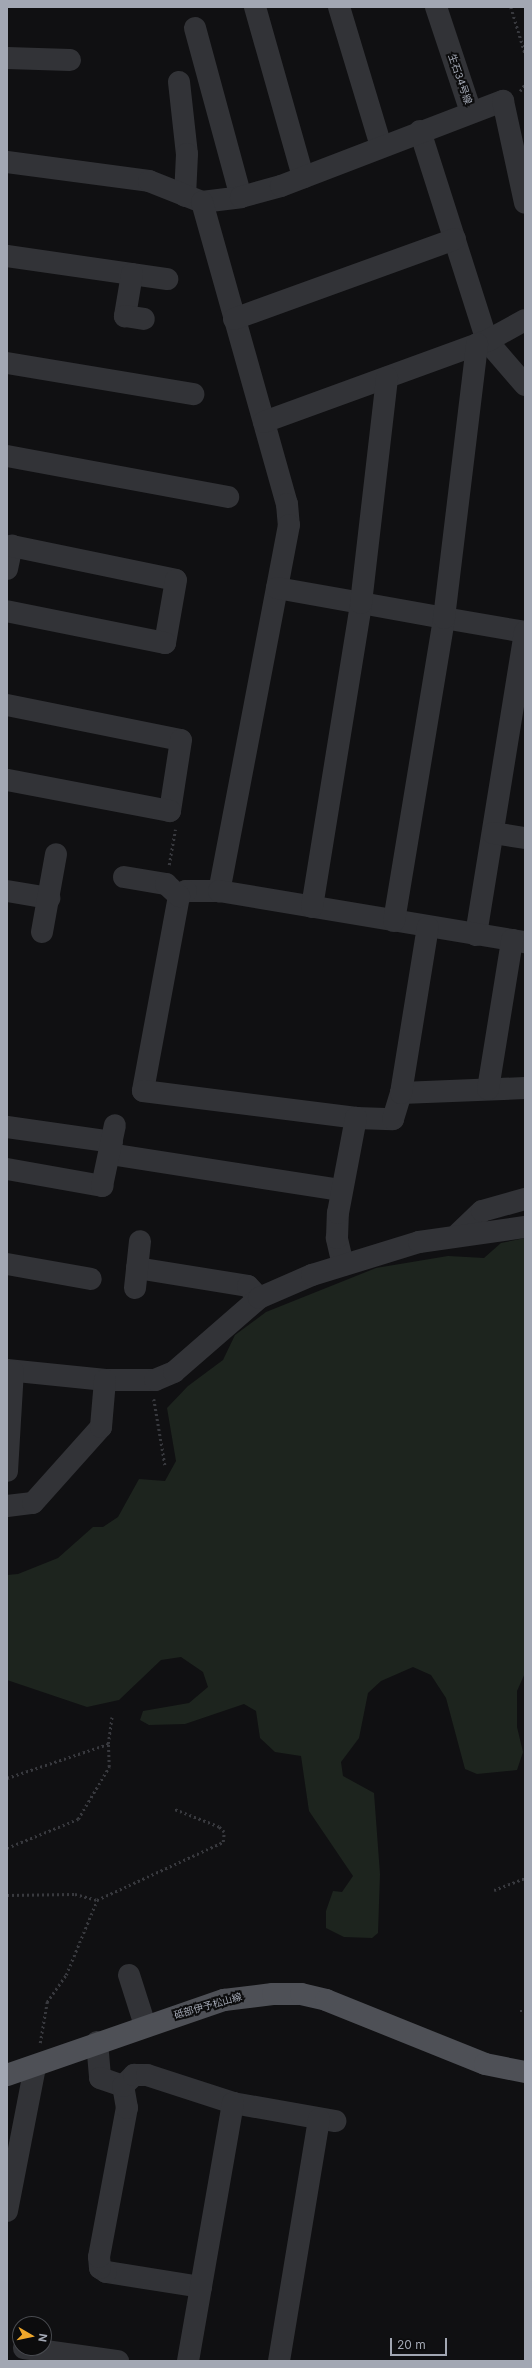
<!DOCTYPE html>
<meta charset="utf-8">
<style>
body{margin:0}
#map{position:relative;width:532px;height:2368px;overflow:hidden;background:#101012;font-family:Inter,"Noto Sans JP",sans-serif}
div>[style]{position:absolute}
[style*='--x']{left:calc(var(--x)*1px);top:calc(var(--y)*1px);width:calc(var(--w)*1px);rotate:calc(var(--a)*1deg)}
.green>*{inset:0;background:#1d241e}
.path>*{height:2.5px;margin-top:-1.25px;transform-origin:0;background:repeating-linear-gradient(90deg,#38393e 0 2px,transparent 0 5px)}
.minor>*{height:22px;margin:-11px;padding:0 11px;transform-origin:11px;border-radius:11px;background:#323337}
.major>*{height:22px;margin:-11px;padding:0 11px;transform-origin:11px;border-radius:11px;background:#4e5056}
span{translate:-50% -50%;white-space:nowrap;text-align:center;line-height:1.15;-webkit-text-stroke:4px #0c0c0d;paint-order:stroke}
.street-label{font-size:10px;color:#a2a7b3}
.frame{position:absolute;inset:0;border:8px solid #a2a7b3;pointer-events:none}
.north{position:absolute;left:12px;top:2316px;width:40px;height:40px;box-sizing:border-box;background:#0c0c0d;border:1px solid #484a4f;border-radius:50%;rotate:99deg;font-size:11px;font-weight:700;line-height:16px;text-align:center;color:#a2a7b3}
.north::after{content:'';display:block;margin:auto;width:14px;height:18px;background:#efa72b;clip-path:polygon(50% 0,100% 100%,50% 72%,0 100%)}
.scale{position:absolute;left:390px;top:2338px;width:57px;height:18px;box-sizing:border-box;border:2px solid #a2a7b3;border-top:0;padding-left:5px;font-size:12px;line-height:14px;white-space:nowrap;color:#a2a7b3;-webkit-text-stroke:3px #0c0c0d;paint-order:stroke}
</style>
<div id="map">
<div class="green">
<div style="clip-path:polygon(525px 1238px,525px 1673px,517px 1691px,517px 1727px,523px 1752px,517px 1770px,477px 1774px,465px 1769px,446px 1698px,431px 1675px,413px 1667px,381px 1681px,368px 1693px,359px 1738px,341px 1762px,343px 1776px,374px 1793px,380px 1874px,378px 1933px,372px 1938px,344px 1937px,326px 1928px,326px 1911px,333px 1891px,342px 1892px,353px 1876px,309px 1811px,301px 1756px,275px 1752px,260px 1738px,256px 1711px,244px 1704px,185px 1724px,149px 1725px,140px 1720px,143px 1711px,189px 1703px,208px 1687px,203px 1672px,181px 1657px,161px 1660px,119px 1700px,87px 1707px,7px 1680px,7px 1575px,18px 1574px,58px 1558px,93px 1527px,103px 1527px,118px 1517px,139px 1479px,165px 1481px,176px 1461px,167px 1408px,188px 1386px,223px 1360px,235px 1335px,266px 1312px,376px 1268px,448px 1256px,484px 1258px,501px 1243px)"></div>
</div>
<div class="path">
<div style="--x:511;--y:7;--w:48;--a:73.1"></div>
<div style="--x:520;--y:91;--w:9;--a:-54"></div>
<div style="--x:169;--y:865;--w:36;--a:-80"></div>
<div style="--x:154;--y:1399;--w:67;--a:80.5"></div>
<div style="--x:7;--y:1778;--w:107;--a:-18.6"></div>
<div style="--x:108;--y:1744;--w:27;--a:-82"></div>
<div style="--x:7;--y:1848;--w:77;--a:-22.2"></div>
<div style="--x:78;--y:1819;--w:61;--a:-59.2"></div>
<div style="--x:109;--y:1767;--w:23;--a:-92"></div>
<div style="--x:494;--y:1890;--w:33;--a:-21"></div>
<div style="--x:7;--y:1895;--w:68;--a:-0.8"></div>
<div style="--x:75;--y:1894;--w:23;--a:15"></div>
<div style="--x:520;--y:2011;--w:5;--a:0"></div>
<div style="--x:40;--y:2043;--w:42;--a:-80.3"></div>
<div style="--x:47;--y:2002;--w:33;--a:-55"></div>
<div style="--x:66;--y:1975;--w:81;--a:-67.5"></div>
<div style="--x:97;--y:1900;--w:139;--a:-24.7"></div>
<div style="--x:223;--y:1842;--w:10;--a:-84"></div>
<div style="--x:224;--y:1832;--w:7;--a:-135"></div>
<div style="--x:219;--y:1827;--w:49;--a:-158.6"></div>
</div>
<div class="minor">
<div style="--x:255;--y:7;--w:177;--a:74.2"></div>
<div style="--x:339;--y:7;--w:145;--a:73.2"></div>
<div style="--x:436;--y:7;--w:111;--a:71.6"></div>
<div style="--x:195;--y:28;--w:175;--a:74.8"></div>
<div style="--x:7;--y:58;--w:63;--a:1.8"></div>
<div style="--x:179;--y:82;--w:72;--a:83.7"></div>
<div style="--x:187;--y:154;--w:42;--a:92.7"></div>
<div style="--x:420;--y:131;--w:220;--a:72.3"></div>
<div style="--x:487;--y:341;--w:58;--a:49.2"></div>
<div style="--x:7;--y:162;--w:143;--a:7.6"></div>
<div style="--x:149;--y:181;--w:57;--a:21.6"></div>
<div style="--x:202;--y:202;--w:39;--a:-7"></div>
<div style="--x:241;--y:197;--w:41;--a:-15.4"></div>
<div style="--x:281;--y:186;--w:238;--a:-21"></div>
<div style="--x:503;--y:101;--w:104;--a:77.8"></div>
<div style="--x:202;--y:202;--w:314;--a:74.3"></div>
<div style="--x:287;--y:504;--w:21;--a:85"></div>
<div style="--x:289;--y:525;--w:373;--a:100.8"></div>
<div style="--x:219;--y:891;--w:33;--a:180"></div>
<div style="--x:186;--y:891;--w:9;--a:144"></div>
<div style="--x:179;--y:896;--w:198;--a:100.5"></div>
<div style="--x:143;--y:1091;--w:215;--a:7.2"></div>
<div style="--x:356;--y:1118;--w:37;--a:2"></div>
<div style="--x:393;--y:1119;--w:27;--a:-73"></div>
<div style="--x:401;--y:1093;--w:124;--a:-2.3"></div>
<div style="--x:7;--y:256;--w:162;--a:8.2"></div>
<div style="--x:132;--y:274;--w:43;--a:99.5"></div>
<div style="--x:125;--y:316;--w:19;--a:9"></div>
<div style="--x:234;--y:319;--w:235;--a:-19.9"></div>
<div style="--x:7;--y:363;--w:189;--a:9.5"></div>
<div style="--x:264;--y:422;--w:237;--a:-20"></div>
<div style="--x:487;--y:341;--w:43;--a:-28.9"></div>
<div style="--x:7;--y:456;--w:225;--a:10.5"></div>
<div style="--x:7;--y:569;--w:24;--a:-78"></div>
<div style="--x:12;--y:546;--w:167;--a:11.7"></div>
<div style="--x:176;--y:580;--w:64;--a:99.9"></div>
<div style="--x:165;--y:643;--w:161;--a:-168.6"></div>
<div style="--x:277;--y:588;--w:85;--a:10.1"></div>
<div style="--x:361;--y:603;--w:84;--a:10.2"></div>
<div style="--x:444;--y:618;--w:82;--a:9.8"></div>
<div style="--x:525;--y:632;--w:307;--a:99.2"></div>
<div style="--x:7;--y:705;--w:177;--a:11.4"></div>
<div style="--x:181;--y:740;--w:72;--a:98.8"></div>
<div style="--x:170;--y:811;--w:166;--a:-169.2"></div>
<div style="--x:493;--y:833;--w:32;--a:9"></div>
<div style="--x:124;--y:877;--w:43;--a:9.5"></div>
<div style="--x:166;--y:884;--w:18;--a:43"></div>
<div style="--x:7;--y:891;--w:43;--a:9.5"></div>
<div style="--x:219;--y:891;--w:310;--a:9.5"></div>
<div style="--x:312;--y:907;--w:308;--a:-80.8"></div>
<div style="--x:361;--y:603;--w:227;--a:-83.4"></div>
<div style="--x:394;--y:921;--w:307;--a:-80.6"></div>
<div style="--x:444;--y:618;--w:276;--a:-83.1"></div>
<div style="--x:42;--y:932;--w:79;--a:-79.8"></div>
<div style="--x:488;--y:1089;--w:151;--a:-80.8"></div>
<div style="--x:401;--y:1093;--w:168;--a:-80.8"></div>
<div style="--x:7;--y:1127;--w:106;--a:8.1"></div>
<div style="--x:110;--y:1154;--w:234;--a:8.9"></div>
<div style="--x:7;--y:1169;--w:97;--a:10.1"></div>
<div style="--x:102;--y:1186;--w:62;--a:-78"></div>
<div style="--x:458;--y:1234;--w:33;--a:-44"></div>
<div style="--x:482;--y:1211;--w:45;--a:-15.6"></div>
<div style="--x:7;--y:1264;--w:85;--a:10.1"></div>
<div style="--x:343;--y:1265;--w:28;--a:-103"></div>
<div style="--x:337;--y:1238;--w:25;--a:-88"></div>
<div style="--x:338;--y:1213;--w:97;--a:-79.3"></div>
<div style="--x:137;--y:1268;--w:112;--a:9.2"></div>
<div style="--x:248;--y:1286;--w:16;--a:47"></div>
<div style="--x:135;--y:1288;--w:47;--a:-83.9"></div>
<div style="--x:7;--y:1370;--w:99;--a:5.8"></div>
<div style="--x:105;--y:1380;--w:50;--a:0"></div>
<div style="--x:155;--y:1380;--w:21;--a:-23"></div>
<div style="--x:174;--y:1372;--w:113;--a:-41"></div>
<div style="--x:259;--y:1298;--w:58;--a:-23.5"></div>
<div style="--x:312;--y:1275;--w:112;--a:-17.1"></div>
<div style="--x:419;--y:1242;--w:107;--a:-8.1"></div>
<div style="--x:7;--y:1471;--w:100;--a:-86.6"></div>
<div style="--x:7;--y:1506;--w:26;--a:-7"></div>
<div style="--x:33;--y:1503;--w:102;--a:-48.2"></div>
<div style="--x:101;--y:1427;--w:47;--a:-85.1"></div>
<div style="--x:129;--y:1975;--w:52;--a:72.3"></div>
<div style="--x:97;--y:2042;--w:36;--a:85"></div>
<div style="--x:100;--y:2078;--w:24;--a:19"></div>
<div style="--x:7;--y:2211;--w:147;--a:-79"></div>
<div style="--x:201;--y:2287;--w:96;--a:-171"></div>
<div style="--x:106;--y:2272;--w:7;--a:-146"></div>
<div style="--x:100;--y:2268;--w:11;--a:-95"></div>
<div style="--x:99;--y:2257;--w:152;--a:-79.4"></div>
<div style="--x:127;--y:2108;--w:22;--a:-100"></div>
<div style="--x:123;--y:2086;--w:16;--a:-45"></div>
<div style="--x:134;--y:2075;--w:13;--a:0"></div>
<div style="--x:147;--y:2075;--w:90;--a:18"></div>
<div style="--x:233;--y:2103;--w:104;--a:10"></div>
<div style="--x:24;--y:2348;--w:95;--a:7.9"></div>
<div style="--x:188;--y:2361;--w:262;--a:-80.1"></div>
<div style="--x:279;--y:2361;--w:245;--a:-80.6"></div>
</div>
<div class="major">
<div style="--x:7;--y:2075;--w:230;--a:-19.1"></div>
<div style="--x:224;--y:2000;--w:49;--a:-7"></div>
<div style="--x:273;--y:1994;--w:28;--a:0"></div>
<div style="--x:301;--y:1994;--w:26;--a:13"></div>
<div style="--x:326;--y:2000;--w:171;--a:21.9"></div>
<div style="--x:485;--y:2064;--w:41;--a:11.3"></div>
</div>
<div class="street-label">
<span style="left:460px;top:79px;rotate:71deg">生石34号線</span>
<span style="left:208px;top:2006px;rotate:-16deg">砥部伊予松山線</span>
</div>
<div class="frame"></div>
<div class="north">N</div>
<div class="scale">20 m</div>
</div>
